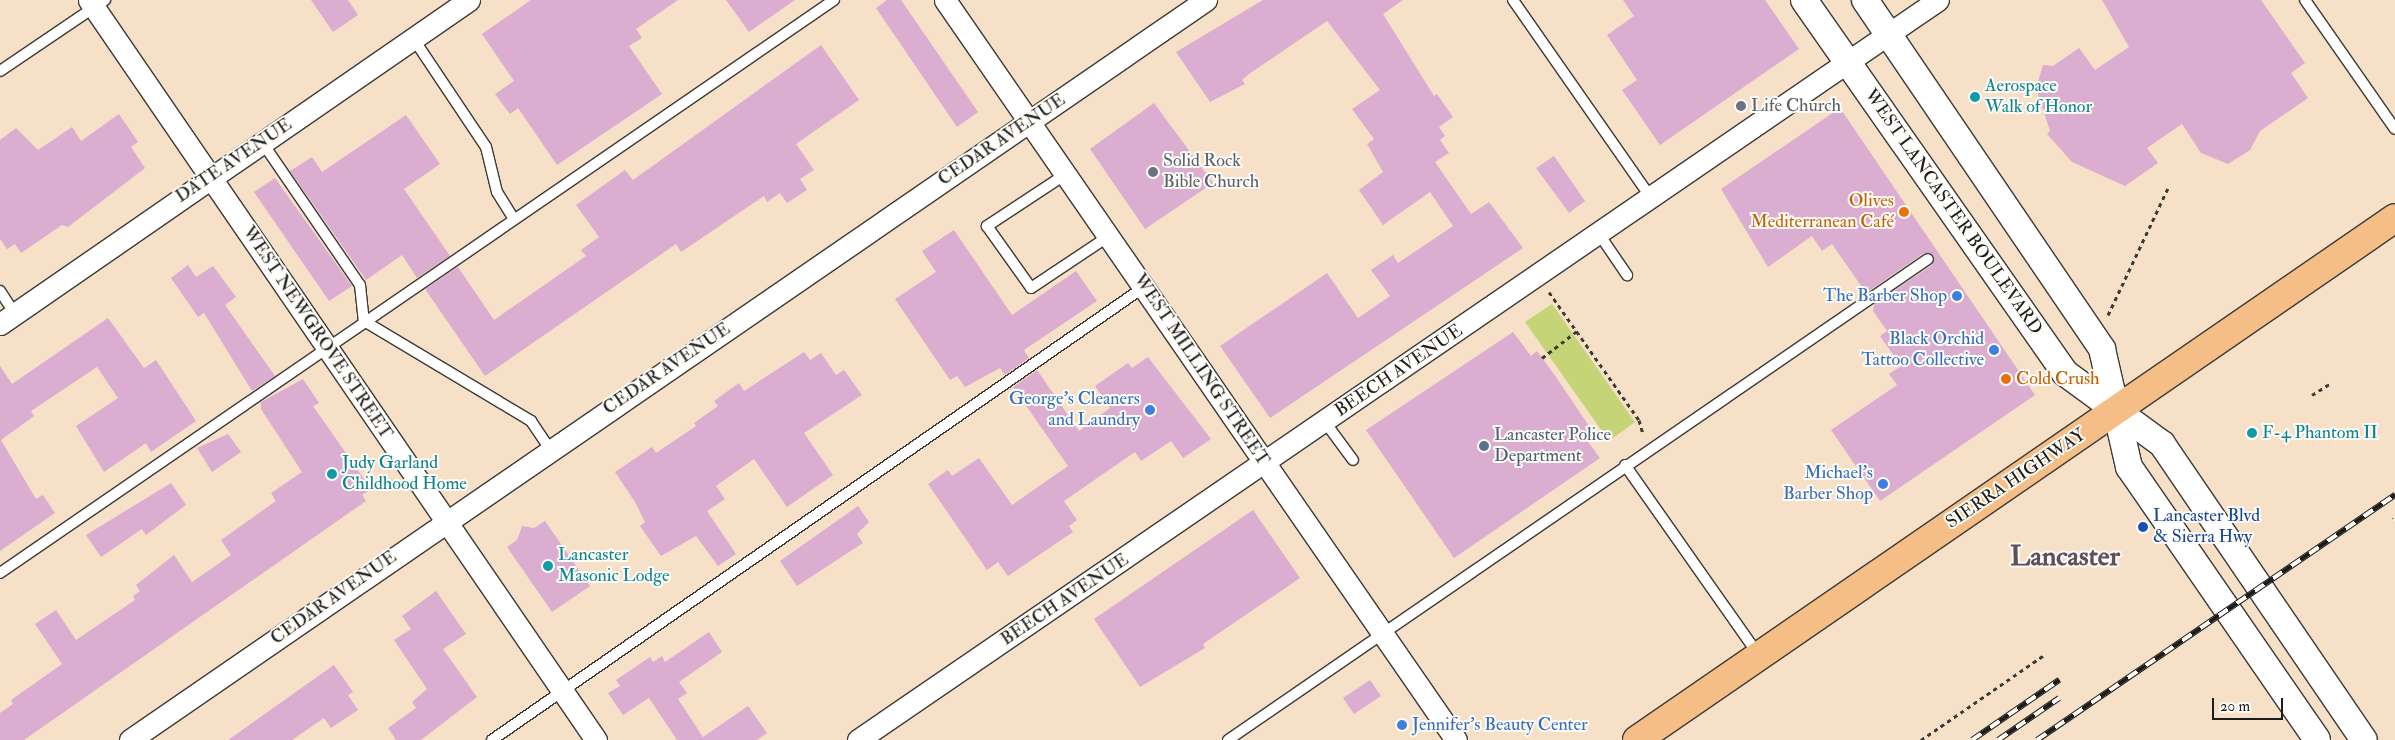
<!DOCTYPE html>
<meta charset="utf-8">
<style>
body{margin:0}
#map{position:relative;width:2395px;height:740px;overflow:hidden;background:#f6e1c8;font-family:"IM FELL Double Pica",serif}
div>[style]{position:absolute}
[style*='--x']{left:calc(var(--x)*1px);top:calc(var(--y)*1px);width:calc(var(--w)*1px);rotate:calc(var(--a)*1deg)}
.green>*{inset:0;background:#c5d476}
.building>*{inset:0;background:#daadd1}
.path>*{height:3px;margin-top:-1.5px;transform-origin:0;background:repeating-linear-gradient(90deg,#3d3a36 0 4px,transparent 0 8px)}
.roads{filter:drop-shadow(1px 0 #3d3a36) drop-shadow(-1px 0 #3d3a36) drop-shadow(0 1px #3d3a36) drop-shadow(0 -1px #3d3a36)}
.service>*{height:10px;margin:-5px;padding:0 5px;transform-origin:5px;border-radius:5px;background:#fff}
.minor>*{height:21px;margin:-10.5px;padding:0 10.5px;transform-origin:10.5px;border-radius:10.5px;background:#fff}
.tertiary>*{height:26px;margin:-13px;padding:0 13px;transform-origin:13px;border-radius:13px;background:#fff}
.primary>*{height:28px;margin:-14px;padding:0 14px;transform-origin:14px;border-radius:14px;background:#f5be86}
.rail>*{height:5.5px;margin-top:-2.75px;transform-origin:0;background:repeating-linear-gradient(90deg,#fdfcf7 0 11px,#1c1c1c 0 22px);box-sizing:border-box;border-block:1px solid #1c1c1c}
.dots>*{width:14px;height:14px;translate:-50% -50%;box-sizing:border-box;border:2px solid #fdfcf7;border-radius:50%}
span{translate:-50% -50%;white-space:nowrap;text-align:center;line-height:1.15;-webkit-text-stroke:4px #fdfcf7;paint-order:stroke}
.culture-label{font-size:18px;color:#0d838f}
.left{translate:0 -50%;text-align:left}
.worship-label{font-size:18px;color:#5b616d}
.street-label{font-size:18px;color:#1c1c1c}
.food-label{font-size:18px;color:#c56008}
.right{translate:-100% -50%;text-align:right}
.shop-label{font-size:18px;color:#366cbe}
.service-label{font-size:18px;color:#4e5e75}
.transit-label{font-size:18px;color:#164399}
.town-label{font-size:28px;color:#5e4f5b;font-weight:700}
.scale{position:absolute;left:2212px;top:698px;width:71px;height:22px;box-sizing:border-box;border:2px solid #1c1c1c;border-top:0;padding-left:6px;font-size:15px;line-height:18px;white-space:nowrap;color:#1c1c1c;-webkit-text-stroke:4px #fdfcf7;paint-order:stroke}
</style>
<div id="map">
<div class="green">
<div style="clip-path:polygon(1552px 304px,1635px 422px,1609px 441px,1525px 322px)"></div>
</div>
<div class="building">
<div style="clip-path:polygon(311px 0,348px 0,358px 15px,333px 32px)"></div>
<div style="clip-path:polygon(531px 0,678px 0,636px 29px,642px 38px,629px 46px,662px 94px,557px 165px,518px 108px,510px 114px,495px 94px,514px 81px,482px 34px)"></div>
<div style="clip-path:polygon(726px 0,795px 0,749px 32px)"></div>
<div style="clip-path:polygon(887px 0,901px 0,978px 112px,957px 127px,876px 8px)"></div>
<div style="clip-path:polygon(1263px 0,1403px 0,1383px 14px,1434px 96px,1437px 94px,1453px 117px,1439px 127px,1445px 136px,1440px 140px,1449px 153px,1435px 162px,1471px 214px,1489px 202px,1523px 248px,1270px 418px,1220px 346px,1327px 273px,1358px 318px,1390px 296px,1371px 270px,1393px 255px,1398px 263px,1453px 226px,1430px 192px,1383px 225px,1359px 190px,1383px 172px,1367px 144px,1374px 139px,1352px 109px,1380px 90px,1327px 21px,1249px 74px,1242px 80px,1245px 84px,1210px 102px,1176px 52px)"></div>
<div style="clip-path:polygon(1623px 0,1765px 0,1799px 49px,1660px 145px,1622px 90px,1637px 80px,1607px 35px,1634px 16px)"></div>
<div style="clip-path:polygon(2102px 0,2261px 0,2305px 63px,2291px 73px,2308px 98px,2260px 131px,2250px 150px,2228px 164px,2201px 153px,2182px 124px,2147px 148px,2158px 163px,2125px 186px,2072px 162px,2047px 134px,2050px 131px,2036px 88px,2043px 65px,2053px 66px,2079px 48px,2095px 70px,2129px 47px)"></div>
<div style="clip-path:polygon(821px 45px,859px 100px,796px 144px,814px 170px,800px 179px,807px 190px,787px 203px,780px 193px,767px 202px,764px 196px,681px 252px,676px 244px,485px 376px,425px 289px,458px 267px,494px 320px,586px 256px,581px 250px,599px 237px,576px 205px,625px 170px,633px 180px)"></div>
<div style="clip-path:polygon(1154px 103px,1213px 183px,1145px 229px,1090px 149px)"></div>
<div style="clip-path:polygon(1840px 108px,2035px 395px,1880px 501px,1831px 430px,1897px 385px,1889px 374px,1901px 366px,1880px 336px,1887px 331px,1873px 311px,1874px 304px,1932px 265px,1934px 256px,1924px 253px,1866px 293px,1832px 244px,1822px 251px,1812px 236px,1768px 267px,1721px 189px)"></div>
<div style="clip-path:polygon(119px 114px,138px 142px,131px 147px,145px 168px,68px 227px,62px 225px,21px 253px,15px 244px,7px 249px,0 239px,0 140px,16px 128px,38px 150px,72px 127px,81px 141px)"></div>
<div style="clip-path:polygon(406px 115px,440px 164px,404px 189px,450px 256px,417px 278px,402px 255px,366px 280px,290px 171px,312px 157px,322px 172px)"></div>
<div style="clip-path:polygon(1554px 156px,1585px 201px,1569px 213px,1536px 168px)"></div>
<div style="clip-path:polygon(275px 178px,352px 286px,329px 301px,254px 192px)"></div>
<div style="clip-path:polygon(954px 230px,1012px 315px,1076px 271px,1097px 301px,1024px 350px,1029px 358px,1005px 375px,1000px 368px,965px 387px,957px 376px,950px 380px,895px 299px,936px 272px,922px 251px)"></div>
<div style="clip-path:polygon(188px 265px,196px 277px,213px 266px,236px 297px,225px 305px,275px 376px,252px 391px,204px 313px,198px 317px,171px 278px)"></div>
<div style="clip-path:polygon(108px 318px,144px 368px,156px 360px,196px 421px,151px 452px,146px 443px,104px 472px,76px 426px,118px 398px,97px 367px,31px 411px,34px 416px,1px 440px,36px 499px,43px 495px,55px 513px,0 551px,0 366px,12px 384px)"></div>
<div style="clip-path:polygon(1513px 332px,1531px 356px,1537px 351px,1556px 377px,1591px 429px,1583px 435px,1600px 458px,1454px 558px,1366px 430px)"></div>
<div style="clip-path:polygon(804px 352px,810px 360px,821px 353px,836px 375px,844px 370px,862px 395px,804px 433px,833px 475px,787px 507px,754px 459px,716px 486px,725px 499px,707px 511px,736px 554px,718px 566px,696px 536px,661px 556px,640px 526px,645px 522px,635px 502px,615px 472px,652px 447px,656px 453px,696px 426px,694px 423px,718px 406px,714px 401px,739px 383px,744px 391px)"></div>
<div style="clip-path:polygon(1148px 357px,1211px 439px,1183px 458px,1171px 441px,1141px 461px,1135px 452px,1064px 501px,1077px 520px,1069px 526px,1073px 532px,1008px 576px,998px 562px,987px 570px,928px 484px,948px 470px,952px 476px,979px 458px,1012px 505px,1068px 466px,1013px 387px,1037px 370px,1079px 431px,1110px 408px,1095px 386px,1128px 363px,1132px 368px)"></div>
<div style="clip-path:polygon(303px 379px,319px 403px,313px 406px,371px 489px,362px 495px,366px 501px,24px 740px,0 740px,0 713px,13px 704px,11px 700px,62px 664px,35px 624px,56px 610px,76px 640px,135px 600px,133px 596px,140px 591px,136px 585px,174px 555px,192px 582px,231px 555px,221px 540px,276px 501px,271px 493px,302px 472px,261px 409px,261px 402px)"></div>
<div style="clip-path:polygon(228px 434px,241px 452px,212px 472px,197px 448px)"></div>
<div style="clip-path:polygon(171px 483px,186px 505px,146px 535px,142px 529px,101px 557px,86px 535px)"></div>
<div style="clip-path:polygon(858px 506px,869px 522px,857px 534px,863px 543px,797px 586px,780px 561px)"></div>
<div style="clip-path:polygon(1253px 510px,1300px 578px,1203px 644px,1205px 648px,1140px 687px,1094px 619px)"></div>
<div style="clip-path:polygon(545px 521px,590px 586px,552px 612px,507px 547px,517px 540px,522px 526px,534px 528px)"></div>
<div style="clip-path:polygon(436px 591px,466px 634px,443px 649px,477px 697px,421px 740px,396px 740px,388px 728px,416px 708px,412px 702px,427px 689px,394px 640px,411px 629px,402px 616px)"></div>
<div style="clip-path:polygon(709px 632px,722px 652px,679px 682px,687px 693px,678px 699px,703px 737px,748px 706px,767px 733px,757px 740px,677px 740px,649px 698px,623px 715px,608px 693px,620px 686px,616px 680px,650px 657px,653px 662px,662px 656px,665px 662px)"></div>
<div style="clip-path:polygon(334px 665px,353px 692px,348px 695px,358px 710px,331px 728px,324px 718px,292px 740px,228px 740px)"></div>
<div style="clip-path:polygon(1370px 680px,1381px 696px,1354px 714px,1343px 698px)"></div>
</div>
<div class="path">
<div style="--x:1549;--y:292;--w:156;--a:54.9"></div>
<div style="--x:1639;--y:420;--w:15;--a:74"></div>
<div style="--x:2108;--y:315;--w:140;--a:-64.7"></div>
<div style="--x:1542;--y:358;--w:44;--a:-37.6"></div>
<div style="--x:2312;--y:395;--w:22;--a:-32"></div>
<div style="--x:1921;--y:740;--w:150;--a:-34.6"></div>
</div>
<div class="roads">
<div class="service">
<div style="--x:1513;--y:0;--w:241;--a:55.1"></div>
<div style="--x:2305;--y:0;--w:157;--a:55.1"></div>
<div style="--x:413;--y:38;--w:131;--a:56.2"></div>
<div style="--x:486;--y:147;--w:46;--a:76.3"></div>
<div style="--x:497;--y:192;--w:32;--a:58"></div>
<div style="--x:0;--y:71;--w:127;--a:-34.1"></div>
<div style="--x:262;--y:142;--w:173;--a:55.6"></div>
<div style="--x:360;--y:285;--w:36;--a:84"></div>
<div style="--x:1066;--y:174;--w:95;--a:146.6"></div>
<div style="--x:987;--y:226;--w:76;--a:54.6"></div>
<div style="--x:1031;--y:288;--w:94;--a:-33.7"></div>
<div style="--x:1599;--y:234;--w:50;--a:55.7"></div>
<div style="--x:0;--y:291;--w:27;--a:57"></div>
<div style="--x:364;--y:321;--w:195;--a:30.9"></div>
<div style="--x:531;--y:421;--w:34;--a:56"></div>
<div style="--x:1325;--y:422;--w:47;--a:53.6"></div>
<div style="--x:1625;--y:465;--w:231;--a:54.9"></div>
<div style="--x:0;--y:573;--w:1012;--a:-34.49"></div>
<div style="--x:492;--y:740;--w:794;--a:-34.79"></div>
<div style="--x:1228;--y:740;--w:849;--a:-34.49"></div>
</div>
<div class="minor">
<div style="--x:89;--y:0;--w:897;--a:55.58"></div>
<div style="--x:945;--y:0;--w:899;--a:55.37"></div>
<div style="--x:0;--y:324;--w:570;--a:-34.64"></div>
<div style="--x:130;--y:740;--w:1306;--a:-34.52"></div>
<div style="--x:858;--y:740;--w:1309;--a:-34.42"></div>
</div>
<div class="tertiary">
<div style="--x:1804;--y:0;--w:455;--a:55"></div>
<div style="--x:2065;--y:373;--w:120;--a:36.2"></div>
<div style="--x:2162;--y:444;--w:358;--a:55.7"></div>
<div style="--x:1865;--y:0;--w:422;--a:55.8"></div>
<div style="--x:2102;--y:349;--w:121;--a:77.1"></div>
<div style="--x:2129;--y:467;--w:331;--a:55.4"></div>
</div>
<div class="primary">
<div style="--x:1637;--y:740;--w:920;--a:-34.55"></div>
</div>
</div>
<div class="rail">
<div style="--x:2394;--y:521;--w:1;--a:-45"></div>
<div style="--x:1972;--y:740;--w:106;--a:-34.6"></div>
<div style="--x:1998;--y:740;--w:74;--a:-34.5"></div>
<div style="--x:2037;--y:740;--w:434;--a:-34.4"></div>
</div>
<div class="dots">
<div style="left:1975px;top:97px;background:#0f9aa8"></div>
<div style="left:1741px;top:106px;background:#6b7280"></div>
<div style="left:1153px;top:172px;background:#6b7280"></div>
<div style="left:1904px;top:212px;background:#e8710a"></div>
<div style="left:1957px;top:296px;background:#3f7fe0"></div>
<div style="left:1994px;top:350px;background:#3f7fe0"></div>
<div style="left:2006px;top:379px;background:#e8710a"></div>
<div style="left:1150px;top:410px;background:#3f7fe0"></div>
<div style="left:2252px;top:433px;background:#0f9aa8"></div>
<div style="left:1484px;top:446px;background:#5c6f8a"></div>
<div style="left:332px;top:474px;background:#0f9aa8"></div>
<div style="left:1883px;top:484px;background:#3f7fe0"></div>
<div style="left:2143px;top:527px;background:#1a4fb4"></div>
<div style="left:548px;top:566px;background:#0f9aa8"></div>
<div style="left:1402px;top:725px;background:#3f7fe0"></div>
</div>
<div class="culture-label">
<span class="left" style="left:1985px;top:97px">Aerospace<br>Walk of Honor</span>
<span class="left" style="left:2262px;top:433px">F-4 Phantom II</span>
<span class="left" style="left:342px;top:474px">Judy Garland<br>Childhood Home</span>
<span class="left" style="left:558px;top:566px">Lancaster<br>Masonic Lodge</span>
</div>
<div class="worship-label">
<span class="left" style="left:1751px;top:106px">Life Church</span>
<span class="left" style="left:1163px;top:172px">Solid Rock<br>Bible Church</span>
</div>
<div class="street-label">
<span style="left:1002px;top:140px;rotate:-34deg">CEDAR AVENUE</span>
<span style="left:234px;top:161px;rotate:-34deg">DATE AVENUE</span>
<span style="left:1953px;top:212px;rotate:55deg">WEST LANCASTER BOULEVARD</span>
<span style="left:317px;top:333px;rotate:56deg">WEST NEWGROVE STREET</span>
<span style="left:667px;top:369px;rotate:-34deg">CEDAR AVENUE</span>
<span style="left:1201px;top:370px;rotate:56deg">WEST MILLING STREET</span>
<span style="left:1399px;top:371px;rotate:-34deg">BEECH AVENUE</span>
<span style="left:2016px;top:479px;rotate:-34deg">SIERRA HIGHWAY</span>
<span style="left:334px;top:598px;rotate:-35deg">CEDAR AVENUE</span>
<span style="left:1065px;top:600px;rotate:-34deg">BEECH AVENUE</span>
</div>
<div class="food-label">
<span class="right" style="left:1894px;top:212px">Olives<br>Mediterranean Café</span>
<span class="left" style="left:2016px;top:379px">Cold Crush</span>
</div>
<div class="shop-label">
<span class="right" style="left:1947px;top:296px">The Barber Shop</span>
<span class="right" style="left:1984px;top:350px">Black Orchid<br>Tattoo Collective</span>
<span class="right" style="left:1140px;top:410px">George's Cleaners<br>and Laundry</span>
<span class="right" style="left:1873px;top:484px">Michael's<br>Barber Shop</span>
<span class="left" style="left:1412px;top:725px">Jennifer's Beauty Center</span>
</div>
<div class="service-label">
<span class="left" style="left:1494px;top:446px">Lancaster Police<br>Department</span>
</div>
<div class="transit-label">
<span class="left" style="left:2153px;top:527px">Lancaster Blvd<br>&amp; Sierra Hwy</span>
</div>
<div class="town-label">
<span style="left:2065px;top:557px">Lancaster</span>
</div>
<div class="scale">20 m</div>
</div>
